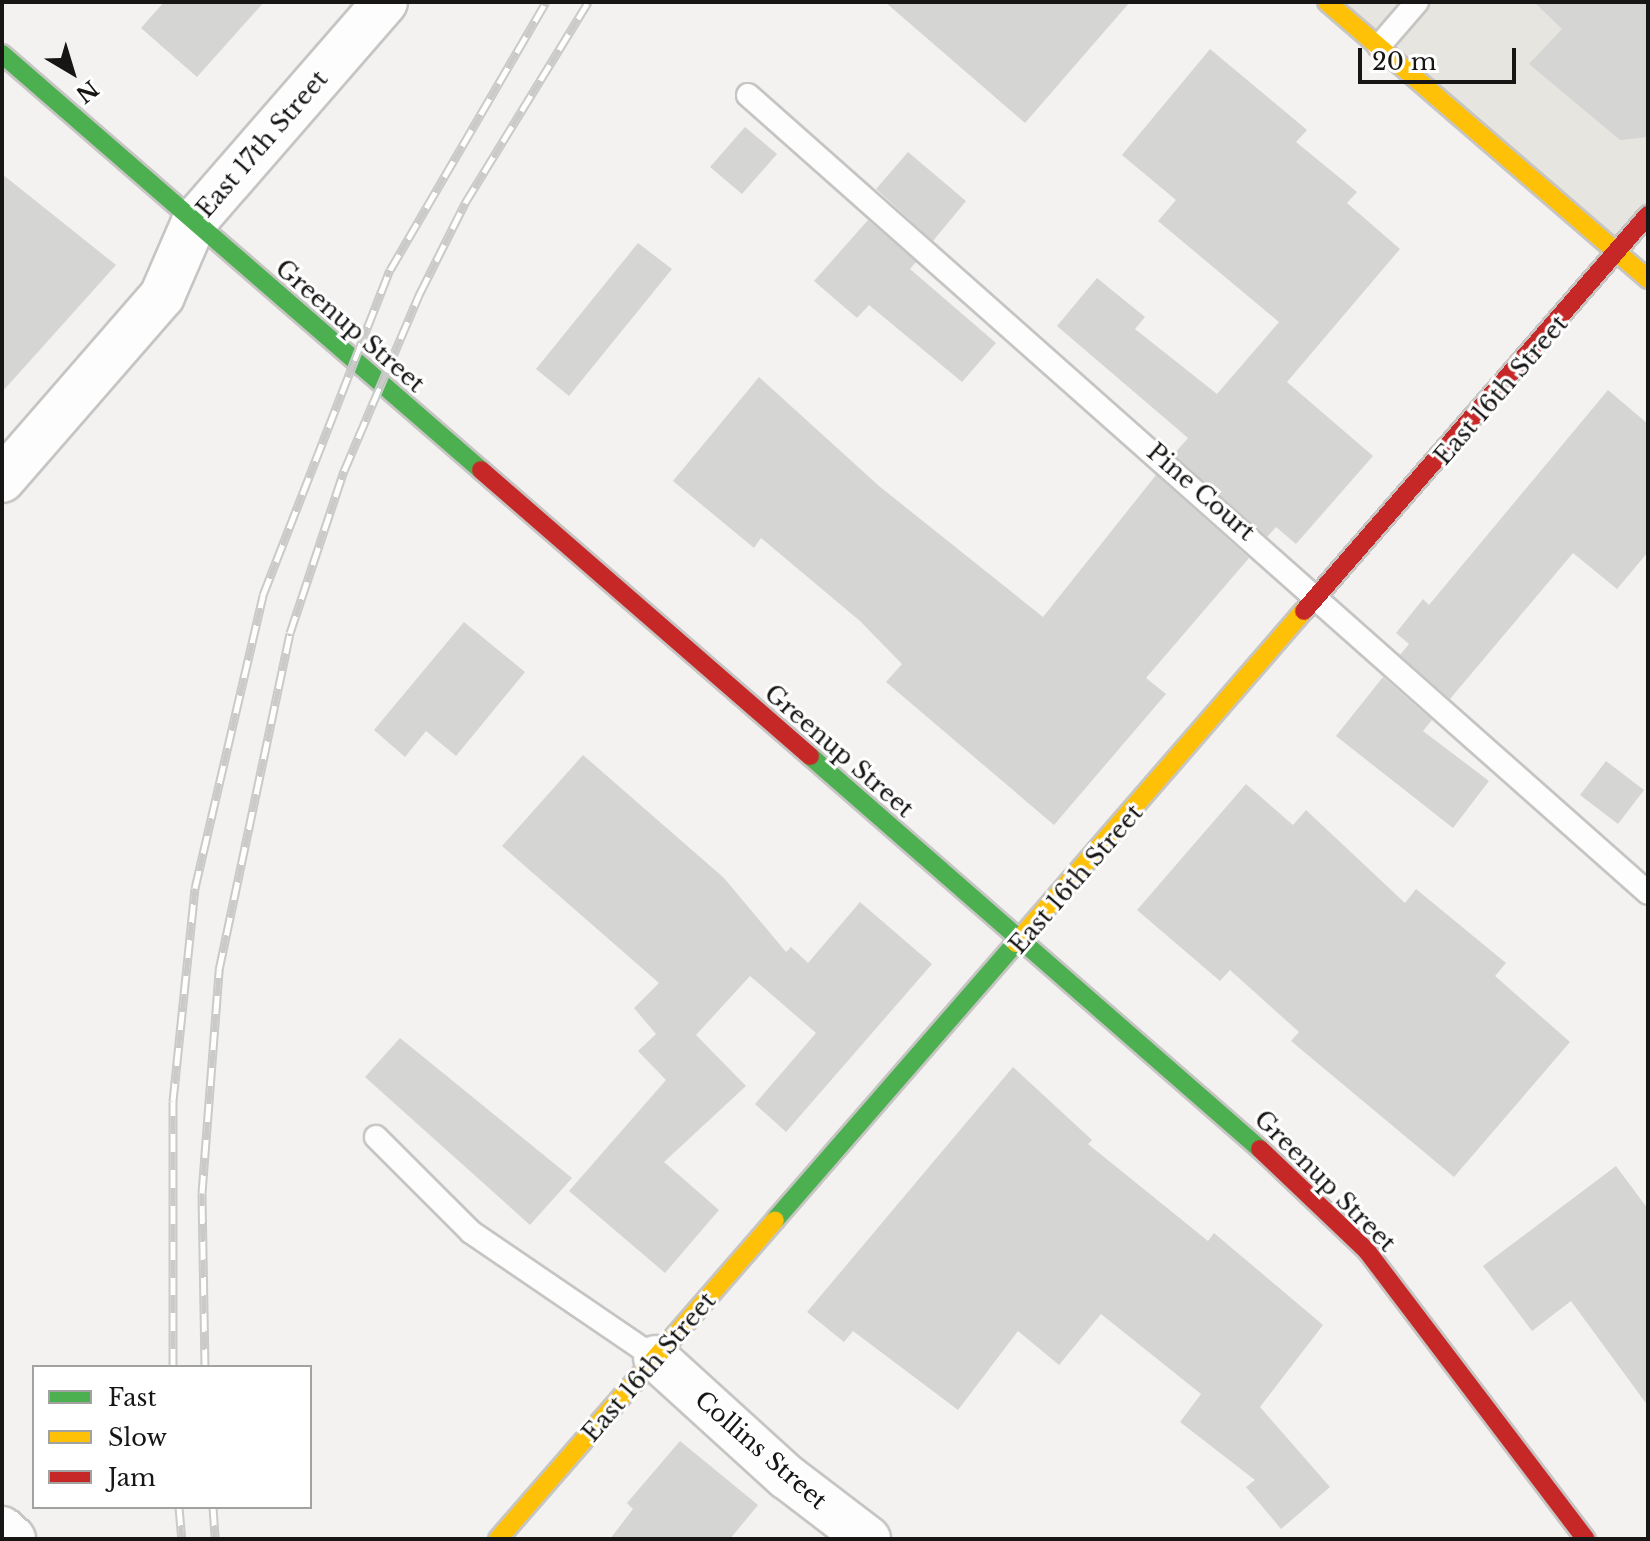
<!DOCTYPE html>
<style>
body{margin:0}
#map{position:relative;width:1650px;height:1541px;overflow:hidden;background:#f3f2f0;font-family:"Libre Baskerville",serif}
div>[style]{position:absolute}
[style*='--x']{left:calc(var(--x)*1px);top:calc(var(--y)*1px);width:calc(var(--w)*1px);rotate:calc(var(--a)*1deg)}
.built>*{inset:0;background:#e7e5df}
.building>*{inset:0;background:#d5d5d3}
.roads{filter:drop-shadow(2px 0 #c6c5c3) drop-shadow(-2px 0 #c6c5c3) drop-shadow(0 2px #c6c5c3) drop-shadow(0 -2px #c6c5c3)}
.lane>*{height:22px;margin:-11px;padding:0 11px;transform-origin:11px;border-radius:11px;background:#fdfdfd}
.street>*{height:44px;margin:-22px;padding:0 22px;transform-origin:22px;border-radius:22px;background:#fdfdfd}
.fast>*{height:18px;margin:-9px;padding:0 9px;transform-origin:9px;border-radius:9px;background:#4caf50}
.slow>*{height:18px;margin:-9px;padding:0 9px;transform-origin:9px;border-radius:9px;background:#ffc107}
.jam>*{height:18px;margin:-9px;padding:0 9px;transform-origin:9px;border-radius:9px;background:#c62828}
.rail>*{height:9px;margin-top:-4.5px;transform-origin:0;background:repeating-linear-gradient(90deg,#fff 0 18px,#cacac9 0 36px);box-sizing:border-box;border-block:2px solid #cacac9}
span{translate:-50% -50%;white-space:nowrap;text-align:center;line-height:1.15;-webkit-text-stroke:6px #fff;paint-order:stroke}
.street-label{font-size:24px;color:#171615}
.frame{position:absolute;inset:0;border:4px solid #171615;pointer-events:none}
.legend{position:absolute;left:32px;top:1365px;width:280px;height:144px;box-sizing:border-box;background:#fff;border:2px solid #a2a2a1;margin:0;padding:10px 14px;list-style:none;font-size:24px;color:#171615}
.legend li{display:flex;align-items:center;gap:16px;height:40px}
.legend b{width:40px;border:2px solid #a2a2a1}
.north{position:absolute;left:32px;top:32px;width:80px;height:80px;-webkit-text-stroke:6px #fff;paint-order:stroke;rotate:142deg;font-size:22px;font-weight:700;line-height:32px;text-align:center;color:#171615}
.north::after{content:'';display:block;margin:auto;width:28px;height:36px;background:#171615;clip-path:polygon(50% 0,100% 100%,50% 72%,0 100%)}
.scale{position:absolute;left:1358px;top:48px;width:158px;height:36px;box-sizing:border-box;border:4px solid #171615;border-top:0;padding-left:10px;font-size:24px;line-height:28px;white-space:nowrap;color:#171615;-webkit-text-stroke:6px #fff;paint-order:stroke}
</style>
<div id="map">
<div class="built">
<div style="clip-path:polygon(1327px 2px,1648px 2px,1648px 215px,1617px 251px)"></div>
</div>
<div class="building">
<div style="clip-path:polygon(164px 2px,264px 2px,197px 77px,141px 28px)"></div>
<div style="clip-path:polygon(885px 2px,1130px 2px,1025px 123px)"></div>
<div style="clip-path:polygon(1534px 2px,1648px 2px,1648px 137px,1620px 140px,1529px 64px,1562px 29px)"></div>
<div style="clip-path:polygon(1210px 49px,1307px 130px,1296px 142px,1357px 192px,1347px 203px,1400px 249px,1287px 382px,1373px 456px,1296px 544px,1276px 527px,1267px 537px,1174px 454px,1188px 438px,1057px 326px,1097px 278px,1145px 317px,1135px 329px,1217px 394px,1279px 322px,1158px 221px,1176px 200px,1122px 155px)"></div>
<div style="clip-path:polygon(745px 127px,777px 154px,742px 194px,710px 167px)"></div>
<div style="clip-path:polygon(908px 152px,966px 201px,933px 241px,876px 189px)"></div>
<div style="clip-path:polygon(2px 174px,116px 265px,2px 392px)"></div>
<div style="clip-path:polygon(868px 220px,916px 262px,910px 269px,996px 343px,962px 382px,869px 305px,857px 318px,814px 281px)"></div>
<div style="clip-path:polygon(638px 243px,672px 269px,569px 396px,536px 369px)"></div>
<div style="clip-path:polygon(759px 377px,879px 486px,1043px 617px,1156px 475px,1249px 558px,1146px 678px,1166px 694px,1054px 825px,886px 682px,902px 664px,860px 621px,761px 538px,754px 548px,673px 481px)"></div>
<div style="clip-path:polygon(1608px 390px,1648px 424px,1648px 552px,1617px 589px,1573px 553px,1450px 699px,1400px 655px,1409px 644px,1396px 633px,1423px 599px,1429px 605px)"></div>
<div style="clip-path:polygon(464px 622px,525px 672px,456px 756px,426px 731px,405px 757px,374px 730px)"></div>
<div style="clip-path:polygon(1383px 677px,1432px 720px,1423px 731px,1489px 781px,1453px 828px,1336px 736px)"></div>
<div style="clip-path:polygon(583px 755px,724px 878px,786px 952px,791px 947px,808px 963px,860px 902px,932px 964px,786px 1132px,755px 1104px,816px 1033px,750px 976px,696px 1035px,746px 1086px,664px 1162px,719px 1210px,665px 1273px,569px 1191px,666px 1080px,638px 1051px,656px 1034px,634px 1008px,659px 983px,502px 846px)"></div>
<div style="clip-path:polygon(1606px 761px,1644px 790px,1618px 824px,1580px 795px)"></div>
<div style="clip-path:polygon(1246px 784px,1293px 825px,1306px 810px,1405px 903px,1416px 889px,1506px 963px,1495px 976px,1570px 1042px,1454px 1177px,1291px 1041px,1299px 1032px,1230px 970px,1220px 981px,1137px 910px)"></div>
<div style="clip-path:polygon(400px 1038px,572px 1178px,530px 1225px,365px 1077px)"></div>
<div style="clip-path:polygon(1013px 1067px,1092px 1140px,1088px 1144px,1208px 1241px,1214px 1233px,1323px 1325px,1260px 1407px,1330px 1487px,1281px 1529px,1246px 1487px,1255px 1480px,1180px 1422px,1201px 1394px,1101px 1314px,1059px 1365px,1018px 1331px,958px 1410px,853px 1331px,844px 1342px,807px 1312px)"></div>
<div style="clip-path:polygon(1616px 1166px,1648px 1209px,1648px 1406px,1571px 1301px,1532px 1331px,1483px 1266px)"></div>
<div style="clip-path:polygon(680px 1441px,758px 1505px,730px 1539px,610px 1539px,633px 1509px,627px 1503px)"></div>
</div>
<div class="roads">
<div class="lane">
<div style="--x:1379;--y:46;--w:58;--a:-49.2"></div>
<div style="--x:748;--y:95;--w:1203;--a:41.56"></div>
<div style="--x:376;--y:1137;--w:134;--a:45"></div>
<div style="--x:471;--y:1232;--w:224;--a:34.3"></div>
</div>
<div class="street">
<div style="--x:2;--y:480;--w:244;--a:-49"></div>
<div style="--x:162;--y:296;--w:81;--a:-66.6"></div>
<div style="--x:194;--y:222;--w:291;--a:-49"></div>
<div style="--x:656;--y:1358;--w:177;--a:42.3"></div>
<div style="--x:787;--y:1477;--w:102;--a:37.4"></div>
<div style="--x:2;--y:1529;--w:15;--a:42"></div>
</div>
<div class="fast">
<div style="--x:2;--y:54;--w:634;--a:40.97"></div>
<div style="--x:810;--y:756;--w:597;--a:41.13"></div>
<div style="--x:775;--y:1220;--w:367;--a:-49"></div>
</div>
<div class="slow">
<div style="--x:1327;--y:2;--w:424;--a:40.8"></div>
<div style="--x:1016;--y:943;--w:440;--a:-49.1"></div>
<div style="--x:498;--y:1539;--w:422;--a:-49"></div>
</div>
<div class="jam">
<div style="--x:481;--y:470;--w:436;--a:41"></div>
<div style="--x:1304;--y:611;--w:525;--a:-49.02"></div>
<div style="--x:1260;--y:1149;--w:148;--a:43.6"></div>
<div style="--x:1367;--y:1251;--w:362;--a:52.8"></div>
</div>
</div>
<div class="rail">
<div style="--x:173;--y:1367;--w:266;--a:-90"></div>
<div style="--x:173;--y:1101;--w:214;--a:-84.1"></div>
<div style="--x:195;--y:888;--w:301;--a:-76.9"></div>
<div style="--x:263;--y:595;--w:349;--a:-68.7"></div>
<div style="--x:390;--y:270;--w:310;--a:-59.8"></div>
<div style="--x:205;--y:1367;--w:174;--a:-91"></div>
<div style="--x:202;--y:1193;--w:224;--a:-85.6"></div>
<div style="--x:219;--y:970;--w:344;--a:-78.1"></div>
<div style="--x:290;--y:633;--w:171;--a:-71.6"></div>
<div style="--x:344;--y:471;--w:194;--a:-66.9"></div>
<div style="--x:420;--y:293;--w:101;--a:-63.4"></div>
<div style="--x:465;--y:203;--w:236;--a:-58.5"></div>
<div style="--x:179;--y:1507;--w:32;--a:85"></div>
<div style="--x:213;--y:1507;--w:32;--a:86"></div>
</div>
<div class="street-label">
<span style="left:262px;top:144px;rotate:-49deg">East 17th Street</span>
<span style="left:350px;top:326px;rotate:41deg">Greenup Street</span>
<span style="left:1501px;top:390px;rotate:-49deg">East 16th Street</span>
<span style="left:1201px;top:492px;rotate:41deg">Pine Court</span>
<span style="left:839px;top:751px;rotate:41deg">Greenup Street</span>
<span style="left:1076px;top:879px;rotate:-49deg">East 16th Street</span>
<span style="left:1325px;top:1181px;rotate:45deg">Greenup Street</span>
<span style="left:649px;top:1367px;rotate:-49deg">East 16th Street</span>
<span style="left:761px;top:1450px;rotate:41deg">Collins Street</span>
</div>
<div class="frame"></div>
<ul class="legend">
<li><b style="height:10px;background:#4caf50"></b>Fast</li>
<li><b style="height:10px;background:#ffc107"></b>Slow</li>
<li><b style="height:10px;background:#c62828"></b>Jam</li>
</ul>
<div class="north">N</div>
<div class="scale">20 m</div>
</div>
